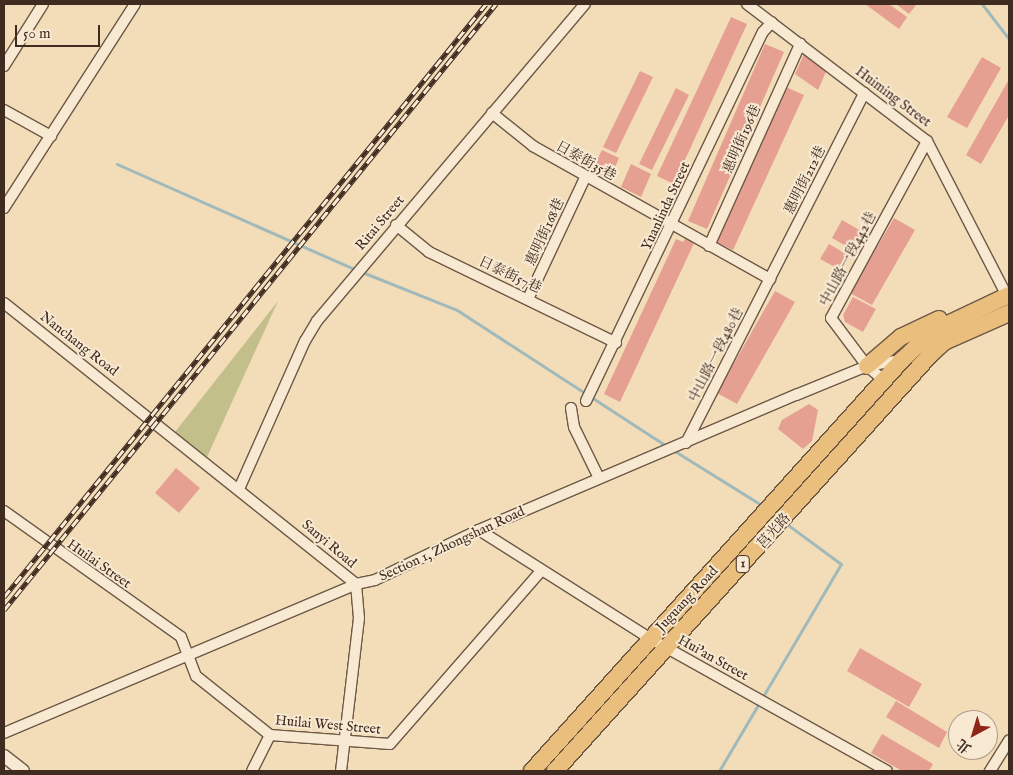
<!DOCTYPE html>
<meta charset="utf-8">
<style>
body{margin:0}
#map{position:relative;width:1013px;height:775px;overflow:hidden;background:#f3ddb9;font-family:"IM FELL English","Noto Serif TC",serif}
div>[style]{position:absolute}
[style*='--x']{left:calc(var(--x)*1px);top:calc(var(--y)*1px);width:calc(var(--w)*1px);rotate:calc(var(--a)*1deg)}
.green>*{inset:0;background:#c2bf8a}
.stream>*{height:3px;margin:-1.5px;padding:0 1.5px;transform-origin:1.5px;border-radius:1.5px;background:#a0b9ba}
.building>*{inset:0;background:#e6a091}
.roads{filter:drop-shadow(1px 0 #6d5846) drop-shadow(-1px 0 #6d5846) drop-shadow(0 1px #6d5846) drop-shadow(0 -1px #6d5846)}
.minor>*{height:10px;margin:-5px;padding:0 5px;transform-origin:5px;border-radius:5px;background:#f7e9d2}
.tertiary>*{height:12px;margin:-6px;padding:0 6px;transform-origin:6px;border-radius:6px;background:#f7e9d2}
.primary>*{height:16px;margin:-8px;padding:0 8px;transform-origin:8px;border-radius:8px;background:#eabe7c}
.rail>*{height:5px;margin-top:-2.5px;transform-origin:0;background:repeating-linear-gradient(90deg,#f7e9d2 0 9px,#402b20 0 18px);box-sizing:border-box;border-block:1px solid #402b20}
span{translate:-50% -50%;white-space:nowrap;text-align:center;line-height:1.15;-webkit-text-stroke:4px #f7e9d2;paint-order:stroke}
.shield-label span{padding:1px 4px;background:#f7e9d2;border:1px solid;border-radius:4px;-webkit-text-stroke-width:0}
.shield-label{font-size:12px;color:#402b20;font-weight:700}
.street-label{font-size:14px;color:#402b20}
.frame{position:absolute;inset:0;border:5px solid #402b20;pointer-events:none}
.north{position:absolute;left:948px;top:710px;width:50px;height:50px;box-sizing:border-box;background:#f7e9d2;border:1px solid #ae9d8b;border-radius:50%;rotate:219deg;font-size:14px;font-weight:700;line-height:20px;text-align:center;color:#402b20}
.north::after{content:'';display:block;margin:auto;width:18px;height:22px;background:#8f2418;clip-path:polygon(50% 0,100% 100%,50% 72%,0 100%)}
.scale{position:absolute;left:15px;top:25px;width:85px;height:22px;box-sizing:border-box;border:2px solid #402b20;border-top:0;padding-left:6px;font-size:15px;line-height:18px;white-space:nowrap;color:#402b20;-webkit-text-stroke:4px #f7e9d2;paint-order:stroke}
</style>
<div id="map">
<div class="green">
<div style="clip-path:polygon(278px 301px,207px 457px,175px 432px)"></div>
</div>
<div class="stream">
<div style="--x:982;--y:4;--w:44;--a:52.4"></div>
<div style="--x:117;--y:164;--w:261;--a:23.9"></div>
<div style="--x:362;--y:272;--w:102;--a:21.8"></div>
<div style="--x:457;--y:310;--w:252;--a:33"></div>
<div style="--x:673;--y:450;--w:106;--a:31.9"></div>
<div style="--x:719;--y:771;--w:240;--a:-59.5"></div>
<div style="--x:841;--y:564;--w:71;--a:-143.6"></div>
</div>
<div class="building">
<div style="clip-path:polygon(865px 4px,889px 4px,907px 17px,899px 29px)"></div>
<div style="clip-path:polygon(896px 4px,917px 4px,909px 14px)"></div>
<div style="clip-path:polygon(731px 17px,747px 24px,674px 184px,657px 176px)"></div>
<div style="clip-path:polygon(765px 44px,784px 52px,707px 229px,688px 221px)"></div>
<div style="clip-path:polygon(805px 52px,828px 67px,818px 90px,795px 74px)"></div>
<div style="clip-path:polygon(982px 57px,1001px 68px,967px 128px,947px 117px)"></div>
<div style="clip-path:polygon(640px 71px,653px 77px,616px 153px,603px 147px)"></div>
<div style="clip-path:polygon(1008px 81px,1009px 115px,981px 164px,966px 155px)"></div>
<div style="clip-path:polygon(786px 87px,804px 95px,733px 250px,716px 242px)"></div>
<div style="clip-path:polygon(676px 88px,689px 95px,652px 170px,639px 164px)"></div>
<div style="clip-path:polygon(602px 150px,619px 158px,610px 179px,592px 170px)"></div>
<div style="clip-path:polygon(631px 164px,651px 174px,641px 197px,621px 187px)"></div>
<div style="clip-path:polygon(894px 218px,915px 230px,872px 305px,850px 293px)"></div>
<div style="clip-path:polygon(842px 220px,863px 232px,853px 250px,832px 238px)"></div>
<div style="clip-path:polygon(686px 237px,695px 241px,620px 402px,604px 394px,676px 239px,683px 242px)"></div>
<div style="clip-path:polygon(829px 244px,850px 256px,842px 271px,820px 259px)"></div>
<div style="clip-path:polygon(775px 291px,795px 302px,737px 404px,717px 393px)"></div>
<div style="clip-path:polygon(853px 297px,876px 309px,863px 332px,845px 322px,843px 315px)"></div>
<div style="clip-path:polygon(809px 404px,818px 410px,812px 441px,803px 449px,778px 429px,782px 420px)"></div>
<div style="clip-path:polygon(176px 468px,200px 488px,179px 513px,155px 493px)"></div>
<div style="clip-path:polygon(860px 648px,922px 684px,909px 707px,847px 671px)"></div>
<div style="clip-path:polygon(896px 701px,947px 732px,939px 748px,886px 717px)"></div>
<div style="clip-path:polygon(882px 734px,933px 764px,929px 771px,902px 771px,871px 753px)"></div>
</div>
<div class="roads">
<div class="minor">
<div style="--x:747;--y:4;--w:226;--a:37.3"></div>
<div style="--x:927;--y:141;--w:179;--a:62.7"></div>
<div style="--x:4;--y:66;--w:73;--a:-57.8"></div>
<div style="--x:4;--y:110;--w:54;--a:29"></div>
<div style="--x:492;--y:113;--w:53;--a:38.8"></div>
<div style="--x:533;--y:146;--w:272;--a:29.3"></div>
<div style="--x:4;--y:208;--w:242;--a:-57.3"></div>
<div style="--x:396;--y:225;--w:43;--a:39.3"></div>
<div style="--x:429;--y:252;--w:208;--a:25.9"></div>
<div style="--x:709;--y:246;--w:222;--a:-65.7"></div>
<div style="--x:528;--y:299;--w:136;--a:-64.8"></div>
<div style="--x:4;--y:303;--w:450;--a:38.6"></div>
<div style="--x:356;--y:584;--w:34;--a:85"></div>
<div style="--x:359;--y:618;--w:154;--a:96.7"></div>
<div style="--x:884;--y:380;--w:22;--a:-141"></div>
<div style="--x:867;--y:366;--w:60;--a:-126.9"></div>
<div style="--x:831;--y:318;--w:201;--a:-61.5"></div>
<div style="--x:586;--y:401;--w:409;--a:-64.4"></div>
<div style="--x:763;--y:32;--w:13;--a:-48"></div>
<div style="--x:571;--y:408;--w:19;--a:81"></div>
<div style="--x:574;--y:427;--w:57;--a:63.9"></div>
<div style="--x:686;--y:443;--w:393;--a:-63"></div>
<div style="--x:239;--y:489;--w:162;--a:-66"></div>
<div style="--x:305;--y:341;--w:23;--a:-59"></div>
<div style="--x:317;--y:321;--w:415;--a:-49.8"></div>
<div style="--x:4;--y:511;--w:217;--a:35.4"></div>
<div style="--x:181;--y:637;--w:42;--a:69"></div>
<div style="--x:196;--y:676;--w:95;--a:38.6"></div>
<div style="--x:270;--y:735;--w:120;--a:4.3"></div>
<div style="--x:390;--y:744;--w:230;--a:-48.9"></div>
<div style="--x:479;--y:530;--w:204;--a:32.4"></div>
<div style="--x:651;--y:639;--w:270;--a:29.2"></div>
<div style="--x:4;--y:733;--w:382;--a:-22.9"></div>
<div style="--x:356;--y:584;--w:19;--a:-12"></div>
<div style="--x:375;--y:580;--w:115;--a:-25.7"></div>
<div style="--x:479;--y:530;--w:345;--a:-23.1"></div>
<div style="--x:796;--y:395;--w:77;--a:-22.2"></div>
<div style="--x:867;--y:366;--w:36;--a:-10"></div>
<div style="--x:252;--y:771;--w:40;--a:-63.4"></div>
<div style="--x:990;--y:771;--w:36;--a:-58"></div>
</div>
<div class="tertiary">
<div style="--x:4;--y:756;--w:24;--a:38"></div>
</div>
<div class="primary">
<div style="--x:867;--y:366;--w:45;--a:-40.5"></div>
<div style="--x:901;--y:337;--w:42;--a:-25.3"></div>
<div style="--x:532;--y:771;--w:553;--a:-48.01"></div>
<div style="--x:902;--y:360;--w:42;--a:-43.1"></div>
<div style="--x:933;--y:331;--w:84;--a:-25.3"></div>
<div style="--x:555;--y:771;--w:560;--a:-47.97"></div>
<div style="--x:930;--y:355;--w:19;--a:-43"></div>
<div style="--x:944;--y:342;--w:71;--a:-24"></div>
</div>
</div>
<div class="rail">
<div style="--x:4;--y:597;--w:764;--a:-50.9"></div>
<div style="--x:4;--y:610;--w:781;--a:-50.93"></div>
</div>
<div class="shield-label">
<span style="left:743px;top:564px">1</span>
</div>
<div class="street-label">
<span style="left:893px;top:97px;rotate:37deg">Huiming Street</span>
<span style="left:742px;top:139px;rotate:-66deg">惠明街196巷</span>
<span style="left:586px;top:161px;rotate:29deg">日泰街35巷</span>
<span style="left:805px;top:180px;rotate:-63deg">惠明街212巷</span>
<span style="left:666px;top:206px;rotate:-65deg">Yuanlinda Street</span>
<span style="left:380px;top:223px;rotate:-50deg">Ritai Street</span>
<span style="left:545px;top:232px;rotate:-65deg">惠明街168巷</span>
<span style="left:848px;top:259px;rotate:-62deg">中山路一段442巷</span>
<span style="left:510px;top:275px;rotate:25deg">日泰街57巷</span>
<span style="left:79px;top:344px;rotate:38deg">Nanchang Road</span>
<span style="left:716px;top:355px;rotate:-63deg">中山路一段480巷</span>
<span style="left:774px;top:531px;rotate:-48deg">莒光路</span>
<span style="left:329px;top:544px;rotate:40deg">Sanyi Road</span>
<span style="left:452px;top:544px;rotate:-25deg">Section 1, Zhongshan Road</span>
<span style="left:99px;top:564px;rotate:35deg">Huilai Street</span>
<span style="left:687px;top:599px;rotate:-47deg">Juguang Road</span>
<span style="left:713px;top:658px;rotate:29deg">Hui'an Street</span>
<span style="left:328px;top:725px;rotate:5deg">Huilai West Street</span>
</div>
<div class="frame"></div>
<div class="north">北</div>
<div class="scale">50 m</div>
</div>
